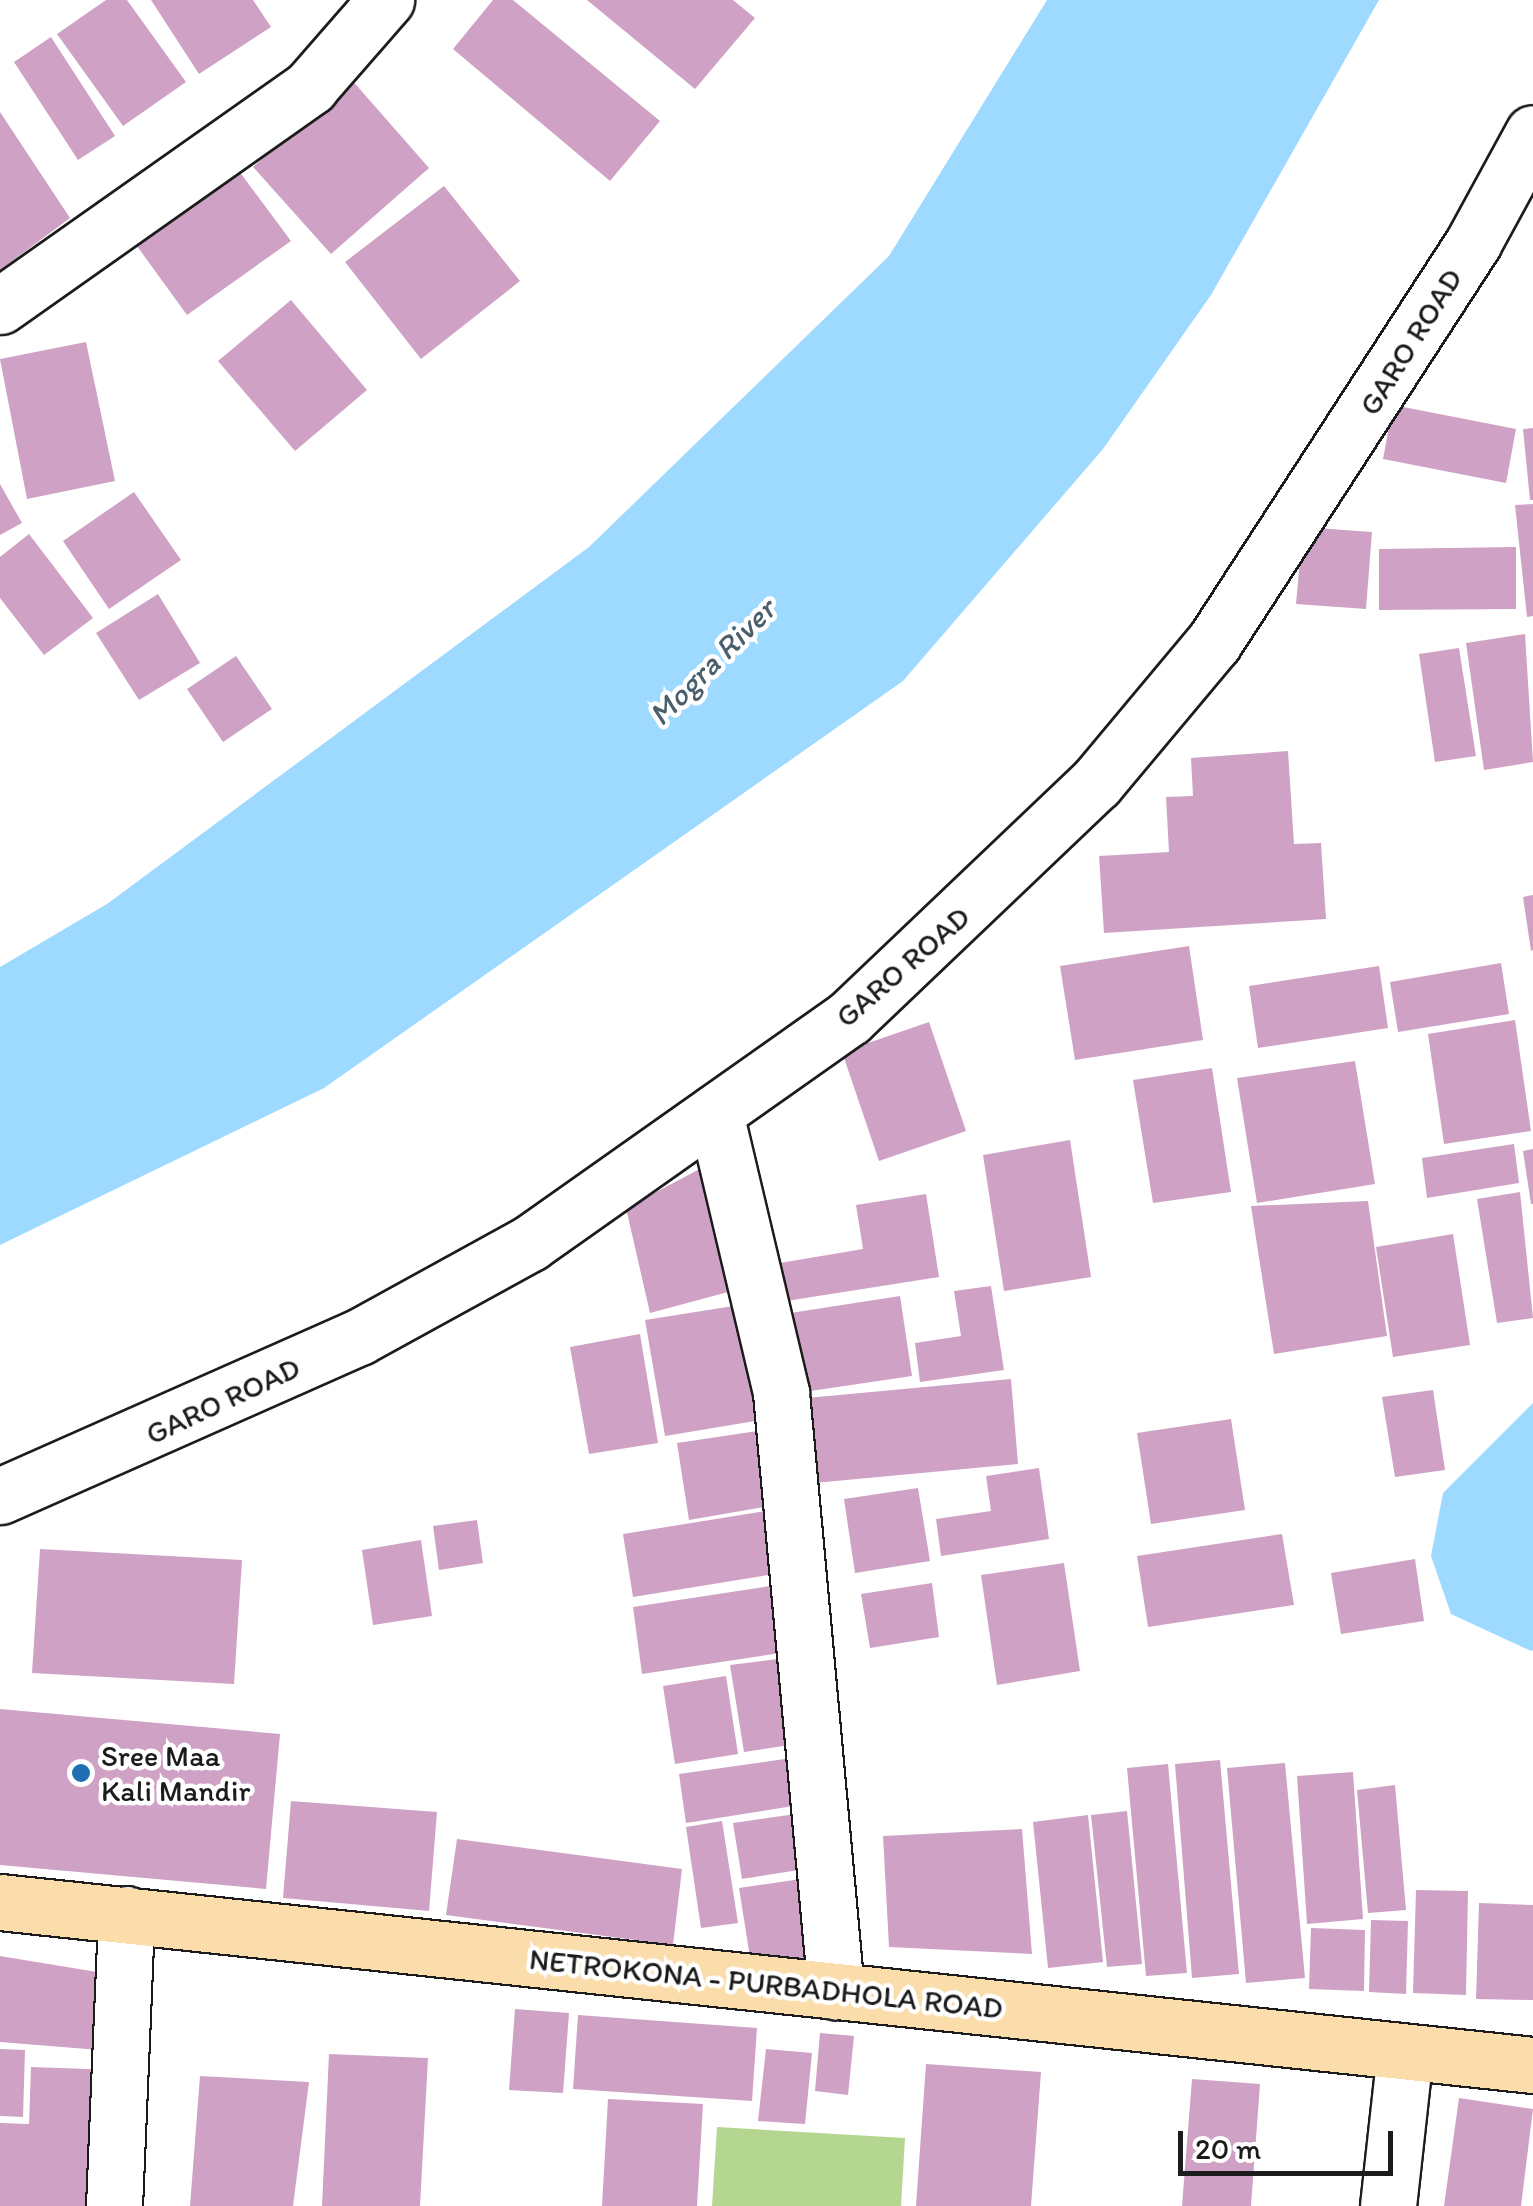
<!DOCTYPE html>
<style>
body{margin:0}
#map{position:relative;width:1533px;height:2206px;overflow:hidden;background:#fff;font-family:Itim,sans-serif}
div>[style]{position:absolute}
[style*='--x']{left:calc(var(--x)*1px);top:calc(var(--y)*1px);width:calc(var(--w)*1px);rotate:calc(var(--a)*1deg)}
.green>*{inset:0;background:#b4d690}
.water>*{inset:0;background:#9ed9ff}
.building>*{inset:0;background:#cfa2c5}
.roads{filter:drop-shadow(2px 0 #1c1c1c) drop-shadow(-2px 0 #1c1c1c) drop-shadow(0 2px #1c1c1c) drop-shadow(0 -2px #1c1c1c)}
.minor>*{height:55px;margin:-27.5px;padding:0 27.5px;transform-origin:27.5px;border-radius:27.5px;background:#fff}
.major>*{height:55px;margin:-27.5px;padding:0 27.5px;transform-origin:27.5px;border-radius:27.5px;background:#faddab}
.dots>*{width:28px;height:28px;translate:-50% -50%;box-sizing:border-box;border:5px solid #fff;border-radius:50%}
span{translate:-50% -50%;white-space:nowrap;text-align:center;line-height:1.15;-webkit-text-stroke:9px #fff;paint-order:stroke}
.street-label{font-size:30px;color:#1c1c1c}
.poi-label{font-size:30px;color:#1c1c1c}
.left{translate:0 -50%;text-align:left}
.water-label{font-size:32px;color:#4a5e6b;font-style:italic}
.scale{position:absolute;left:1178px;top:2131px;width:215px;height:45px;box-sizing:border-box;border:5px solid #1c1c1c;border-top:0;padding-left:12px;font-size:30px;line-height:35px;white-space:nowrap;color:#1c1c1c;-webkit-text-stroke:8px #fff;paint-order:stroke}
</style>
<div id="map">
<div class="green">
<div style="clip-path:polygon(717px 2127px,905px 2138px,901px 2206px,712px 2206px)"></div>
</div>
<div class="water">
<div style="clip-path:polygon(1047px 0,1379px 0,1211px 295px,1103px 449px,903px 681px,324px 1088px,0 1245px,0 967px,107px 904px,589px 547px,889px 256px)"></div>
<div style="clip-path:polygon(1533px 1403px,1533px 1650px,1531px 1651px,1451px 1614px,1431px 1556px,1443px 1493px)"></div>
</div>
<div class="building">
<div style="clip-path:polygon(106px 0,127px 0,186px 82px,123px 126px,57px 34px)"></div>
<div style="clip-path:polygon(151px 0,253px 0,271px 27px,199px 74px)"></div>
<div style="clip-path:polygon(493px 0,513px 0,660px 121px,610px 181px,453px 49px)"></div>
<div style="clip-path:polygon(587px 0,733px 0,755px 18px,695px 89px)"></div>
<div style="clip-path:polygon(51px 37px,115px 136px,78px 160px,14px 62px)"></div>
<div style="clip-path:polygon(351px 79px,429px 168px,331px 254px,253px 167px)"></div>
<div style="clip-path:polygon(0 112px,70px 218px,0 270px)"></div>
<div style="clip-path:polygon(236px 167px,291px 241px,187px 315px,134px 242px)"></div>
<div style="clip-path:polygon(444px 186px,520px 281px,421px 359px,345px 262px)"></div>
<div style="clip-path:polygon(291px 300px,367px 390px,295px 451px,218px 361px)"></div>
<div style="clip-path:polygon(86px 342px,115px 481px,27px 499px,0 359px)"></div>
<div style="clip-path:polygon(1393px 405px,1516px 429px,1506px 483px,1383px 459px)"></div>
<div style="clip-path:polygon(1533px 428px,1533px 500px,1530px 500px,1523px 429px)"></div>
<div style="clip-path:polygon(0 484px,22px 523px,0 535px)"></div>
<div style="clip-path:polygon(134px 492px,181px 560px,109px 609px,63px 541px)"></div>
<div style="clip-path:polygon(1533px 504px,1533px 616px,1527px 617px,1515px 505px)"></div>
<div style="clip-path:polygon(1303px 527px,1372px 532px,1366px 609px,1296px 604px)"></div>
<div style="clip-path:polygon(29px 534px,93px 618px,44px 655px,0 598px,0 557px)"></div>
<div style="clip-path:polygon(1516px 547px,1516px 609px,1379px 610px,1379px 549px)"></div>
<div style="clip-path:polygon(158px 594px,200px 663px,139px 700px,96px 633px)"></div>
<div style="clip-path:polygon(1525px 634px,1533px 762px,1484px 770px,1466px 643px)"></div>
<div style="clip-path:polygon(1459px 648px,1476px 756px,1435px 762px,1419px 654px)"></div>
<div style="clip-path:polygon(236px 656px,272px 709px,223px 742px,187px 689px)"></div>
<div style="clip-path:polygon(1288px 751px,1294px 844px,1321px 843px,1326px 919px,1104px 933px,1099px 856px,1169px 852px,1166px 797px,1193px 796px,1191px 758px)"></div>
<div style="clip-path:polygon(1533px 895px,1533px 950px,1531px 951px,1523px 897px)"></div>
<div style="clip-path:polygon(1189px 946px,1203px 1040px,1075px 1060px,1060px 966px)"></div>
<div style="clip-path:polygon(1501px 963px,1509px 1014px,1398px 1032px,1390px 982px)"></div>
<div style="clip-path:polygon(1379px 966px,1388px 1028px,1258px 1048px,1249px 986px)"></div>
<div style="clip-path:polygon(1515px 1020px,1531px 1131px,1444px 1144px,1428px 1034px)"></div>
<div style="clip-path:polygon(929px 1022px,966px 1131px,879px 1161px,842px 1052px)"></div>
<div style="clip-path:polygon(1355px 1061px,1375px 1184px,1257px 1203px,1237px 1078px)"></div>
<div style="clip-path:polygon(1212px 1068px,1231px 1192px,1153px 1203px,1133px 1080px)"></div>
<div style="clip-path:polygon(1070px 1140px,1091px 1277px,1004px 1291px,983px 1155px)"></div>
<div style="clip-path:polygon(1514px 1144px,1519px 1183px,1427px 1198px,1422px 1158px)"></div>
<div style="clip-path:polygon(1533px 1149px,1533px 1204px,1531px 1204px,1523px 1151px)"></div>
<div style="clip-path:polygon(711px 1163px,743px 1288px,650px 1313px,626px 1208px)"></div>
<div style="clip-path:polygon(1520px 1192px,1533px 1318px,1497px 1323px,1477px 1199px)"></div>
<div style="clip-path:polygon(926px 1194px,939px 1277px,780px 1302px,774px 1264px,863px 1249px,856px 1205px)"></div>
<div style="clip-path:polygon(1368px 1201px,1387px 1336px,1274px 1354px,1251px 1206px)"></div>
<div style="clip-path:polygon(1453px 1234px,1470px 1345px,1393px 1357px,1376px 1247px)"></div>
<div style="clip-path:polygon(991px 1286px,1004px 1370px,920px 1382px,915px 1343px,961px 1336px,954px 1291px)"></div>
<div style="clip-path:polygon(900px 1296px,912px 1376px,797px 1393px,784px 1314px)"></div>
<div style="clip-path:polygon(746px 1304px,767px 1419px,665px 1436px,645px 1320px)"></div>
<div style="clip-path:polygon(640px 1334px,658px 1443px,589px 1454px,570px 1347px)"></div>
<div style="clip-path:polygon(1011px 1379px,1018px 1464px,814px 1483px,807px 1398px)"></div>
<div style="clip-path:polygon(1433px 1390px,1445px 1470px,1395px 1477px,1382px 1397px)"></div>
<div style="clip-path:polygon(1231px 1419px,1245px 1510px,1151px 1524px,1137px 1433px)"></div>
<div style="clip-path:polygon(764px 1430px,776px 1505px,689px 1520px,677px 1443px)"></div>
<div style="clip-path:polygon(1039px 1468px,1049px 1539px,941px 1556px,936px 1519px,991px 1511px,986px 1476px)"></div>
<div style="clip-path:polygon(918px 1488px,930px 1561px,855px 1573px,844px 1499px)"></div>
<div style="clip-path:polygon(772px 1510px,781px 1573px,633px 1597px,623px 1534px)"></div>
<div style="clip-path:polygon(477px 1520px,483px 1563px,439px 1570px,433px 1526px)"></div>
<div style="clip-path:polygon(1282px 1534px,1294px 1605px,1148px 1627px,1137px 1556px)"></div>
<div style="clip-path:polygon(421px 1540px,432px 1616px,373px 1625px,362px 1550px)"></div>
<div style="clip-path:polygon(40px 1549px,242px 1560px,234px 1684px,32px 1673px)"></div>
<div style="clip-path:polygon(1415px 1559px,1424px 1621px,1341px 1634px,1331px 1573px)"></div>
<div style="clip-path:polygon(1064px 1563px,1080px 1671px,997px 1685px,981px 1575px)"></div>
<div style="clip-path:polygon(932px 1583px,939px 1637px,870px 1648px,861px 1594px)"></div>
<div style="clip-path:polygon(783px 1584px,793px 1651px,642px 1674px,633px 1607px)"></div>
<div style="clip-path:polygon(785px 1658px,797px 1744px,744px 1752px,730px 1665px)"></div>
<div style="clip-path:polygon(726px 1676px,738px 1754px,675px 1764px,663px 1686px)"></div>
<div style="clip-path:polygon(0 1709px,280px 1734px,266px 1889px,0 1865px)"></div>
<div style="clip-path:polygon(799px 1757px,806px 1804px,686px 1823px,679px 1774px)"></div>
<div style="clip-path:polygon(1220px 1760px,1239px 1974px,1192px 1978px,1175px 1764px)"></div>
<div style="clip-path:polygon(1285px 1763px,1305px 1978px,1246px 1983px,1227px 1768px)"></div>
<div style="clip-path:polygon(1168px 1764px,1187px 1973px,1146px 1976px,1127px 1768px)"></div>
<div style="clip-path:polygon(1353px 1772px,1363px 1919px,1307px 1924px,1297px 1776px)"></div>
<div style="clip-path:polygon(1395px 1785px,1406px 1910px,1368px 1913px,1357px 1790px)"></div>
<div style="clip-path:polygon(291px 1801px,437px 1812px,429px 1911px,283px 1898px)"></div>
<div style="clip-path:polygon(1127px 1811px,1142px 1964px,1107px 1967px,1091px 1815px)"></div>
<div style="clip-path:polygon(803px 1813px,812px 1868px,742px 1879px,733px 1823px)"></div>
<div style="clip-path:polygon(1088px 1815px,1103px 1962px,1048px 1968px,1033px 1822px)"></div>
<div style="clip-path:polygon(722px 1821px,738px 1923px,701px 1928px,686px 1827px)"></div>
<div style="clip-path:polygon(1022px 1829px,1032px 1954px,889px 1947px,883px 1836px)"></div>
<div style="clip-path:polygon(457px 1839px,682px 1869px,673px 1945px,446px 1915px)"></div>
<div style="clip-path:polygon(814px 1877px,828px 1965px,753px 1976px,739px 1888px)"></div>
<div style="clip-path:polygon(1416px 1890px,1468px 1891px,1466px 1995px,1413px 1993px)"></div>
<div style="clip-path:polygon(1479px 1903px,1533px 1905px,1533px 2000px,1476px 1999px)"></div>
<div style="clip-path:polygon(1371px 1920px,1408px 1921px,1406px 1994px,1369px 1992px)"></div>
<div style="clip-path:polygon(1311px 1928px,1365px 1930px,1364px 1991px,1309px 1989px)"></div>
<div style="clip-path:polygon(0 1956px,115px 1975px,112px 2051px,0 2042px)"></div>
<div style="clip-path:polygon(515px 2009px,569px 2013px,563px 2093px,509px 2090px)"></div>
<div style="clip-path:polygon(578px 2015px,757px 2028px,752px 2101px,573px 2089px)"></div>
<div style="clip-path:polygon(820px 2033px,854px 2036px,848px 2095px,815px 2091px)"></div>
<div style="clip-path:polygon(0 2049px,25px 2050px,23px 2117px,0 2116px)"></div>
<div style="clip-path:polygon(766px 2049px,812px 2053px,805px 2124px,758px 2121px)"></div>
<div style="clip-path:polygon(329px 2054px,428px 2058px,420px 2206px,322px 2206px)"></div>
<div style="clip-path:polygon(926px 2064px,1041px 2072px,1031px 2206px,916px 2206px)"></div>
<div style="clip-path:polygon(31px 2067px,116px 2070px,111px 2206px,0 2206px,0 2123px,29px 2124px)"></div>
<div style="clip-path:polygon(200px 2076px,309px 2082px,293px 2206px,190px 2206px)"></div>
<div style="clip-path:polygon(1192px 2079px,1260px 2084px,1251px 2206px,1182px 2206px)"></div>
<div style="clip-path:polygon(1459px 2098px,1533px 2109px,1521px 2206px,1444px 2206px)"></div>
<div style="clip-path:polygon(608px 2099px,703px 2104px,697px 2206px,602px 2206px)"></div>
</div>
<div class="roads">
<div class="minor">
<div style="--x:0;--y:306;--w:380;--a:-35.2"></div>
<div style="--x:310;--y:87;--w:116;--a:-48.9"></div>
<div style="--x:715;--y:1113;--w:288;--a:76.7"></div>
<div style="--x:781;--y:1393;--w:601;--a:84.75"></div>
<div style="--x:0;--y:1496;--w:393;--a:-23.9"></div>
<div style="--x:359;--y:1337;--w:195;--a:-28.8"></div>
<div style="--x:530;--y:1243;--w:390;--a:-35.2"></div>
<div style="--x:849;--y:1018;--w:341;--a:-43.6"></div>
<div style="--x:1096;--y:783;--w:184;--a:-50.1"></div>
<div style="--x:1214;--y:642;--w:476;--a:-57"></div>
<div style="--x:1473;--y:243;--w:125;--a:-61.4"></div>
<div style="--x:114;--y:2206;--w:292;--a:-87.6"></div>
<div style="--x:1388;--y:2206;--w:155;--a:-83.7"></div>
</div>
<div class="major">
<div style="--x:0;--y:1902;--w:1542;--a:6.07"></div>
</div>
</div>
<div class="dots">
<div style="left:81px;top:1773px;background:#1f6fb2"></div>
</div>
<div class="street-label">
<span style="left:1411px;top:342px;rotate:-58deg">GARO ROAD</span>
<span style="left:903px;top:967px;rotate:-41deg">GARO ROAD</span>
<span style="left:223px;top:1401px;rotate:-25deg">GARO ROAD</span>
<span style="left:766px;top:1984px;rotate:6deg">NETROKONA - PURBADHOLA ROAD</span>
</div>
<div class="poi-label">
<span class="left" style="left:101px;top:1773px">Sree Maa<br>Kali Mandir</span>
</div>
<div class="water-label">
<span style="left:712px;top:662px;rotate:-45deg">Mogra River</span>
</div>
<div class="scale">20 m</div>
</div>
